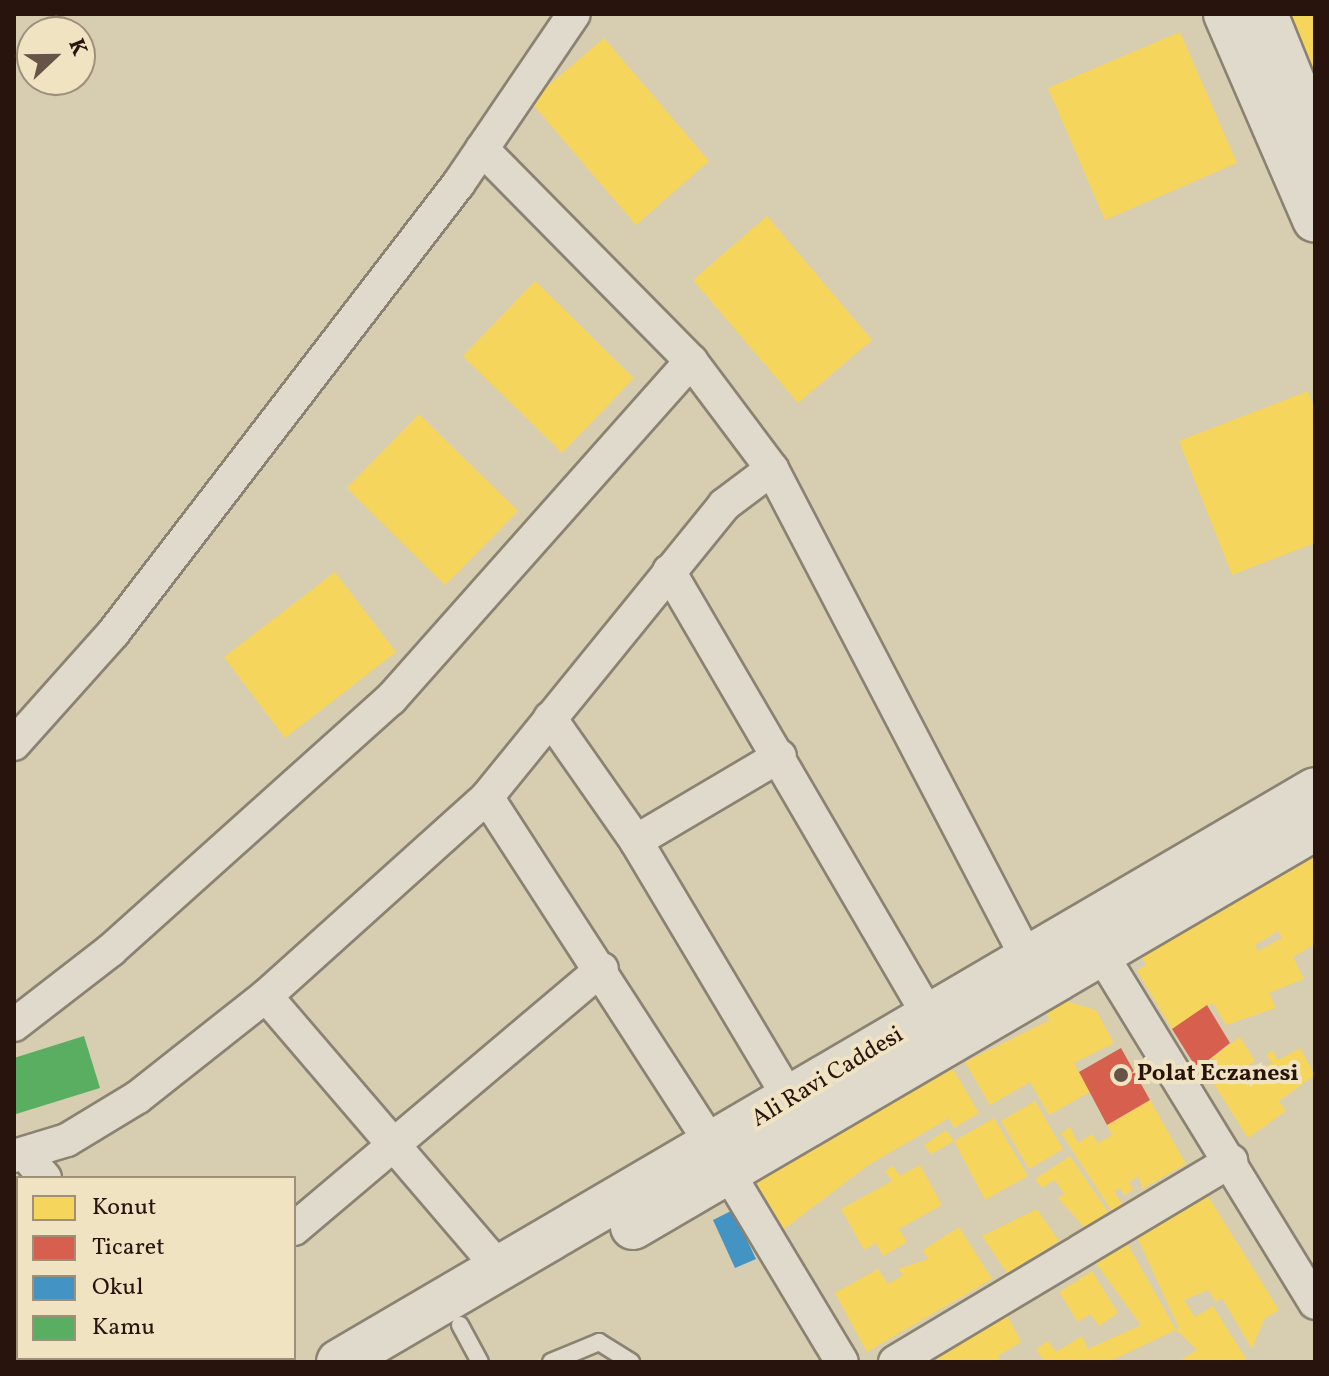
<!DOCTYPE html>
<style>
body{margin:0}
#map{position:relative;width:1329px;height:1376px;overflow:hidden;background:#d7cdb1;font-family:Vollkorn,serif}
div>[style]{position:absolute}
[style*='--x']{left:calc(var(--x)*1px);top:calc(var(--y)*1px);width:calc(var(--w)*1px);rotate:calc(var(--a)*1deg)}
.homes>*{inset:0;background:#f6d55c}
.shops>*{inset:0;background:#d6604d}
.schools>*{inset:0;background:#4393c3}
.public>*{inset:0;background:#5aae61}
.roads{filter:drop-shadow(2px 0 #8b8272) drop-shadow(-2px 0 #8b8272) drop-shadow(0 2px #8b8272) drop-shadow(0 -2px #8b8272)}
.service>*{height:16px;margin:-8px;padding:0 8px;transform-origin:8px;border-radius:8px;background:#dfdacc}
.minor>*{height:32px;margin:-16px;padding:0 16px;transform-origin:16px;border-radius:16px;background:#dfdacc}
.secondary>*{height:44px;margin:-22px;padding:0 22px;transform-origin:22px;border-radius:22px;background:#dfdacc}
.dots>*{width:22px;height:22px;translate:-50% -50%;box-sizing:border-box;border:4px solid #efe3c2;border-radius:50%}
span{translate:-50% -50%;white-space:nowrap;text-align:center;line-height:1.15;-webkit-text-stroke:8px #efe3c2;paint-order:stroke}
.poi-label{font-size:24px;color:#29140d;font-weight:700}
.left{translate:0 -50%;text-align:left}
.street-label{font-size:24px;color:#29140d}
.frame{position:absolute;inset:0;border:16px solid #29140d;pointer-events:none}
.legend{position:absolute;left:16px;top:1176px;width:280px;height:184px;box-sizing:border-box;background:#efe3c2;border:2px solid #a0907a;margin:0;padding:10px 14px;list-style:none;font-size:24px;color:#29140d}
.legend li{display:flex;align-items:center;gap:16px;height:40px}
.legend b{width:40px;border:2px solid #a0907a}
.north{position:absolute;left:16px;top:16px;width:80px;height:80px;box-sizing:border-box;background:#efe3c2;border:2px solid #a0907a;border-radius:50%;rotate:68deg;font-size:22px;font-weight:700;line-height:32px;text-align:center;color:#29140d}
.north::after{content:'';display:block;margin:auto;width:28px;height:36px;background:#665546;clip-path:polygon(50% 0,100% 100%,50% 72%,0 100%)}
</style>
<div id="map">
<div class="homes">
<div style="clip-path:polygon(1290px 14px,1315px 14px,1315px 75px)"></div>
<div style="clip-path:polygon(1180px 32px,1237px 163px,1105px 220px,1048px 88px)"></div>
<div style="clip-path:polygon(604px 38px,709px 161px,636px 225px,530px 101px)"></div>
<div style="clip-path:polygon(767px 216px,872px 340px,798px 403px,693px 280px)"></div>
<div style="clip-path:polygon(535px 281px,634px 378px,562px 453px,463px 356px)"></div>
<div style="clip-path:polygon(1308px 391px,1315px 410px,1315px 543px,1232px 575px,1179px 441px)"></div>
<div style="clip-path:polygon(419px 414px,518px 511px,445px 585px,347px 488px)"></div>
<div style="clip-path:polygon(335px 572px,396px 652px,285px 738px,224px 657px)"></div>
<div style="clip-path:polygon(evenodd,1315px 845px,1315px 944px,1293px 957px,1304px 979px,1269px 993px,1276px 1008px,1226px 1025px,1213px 1003px,1172px 1029px,1137px 971px,1146px 965px,1142px 957px,1315px 845px,1278px 931px,1282px 938px,1258px 951px,1255px 945px,1278px 931px)"></div>
<div style="clip-path:polygon(1062px 1000px,1096px 1010px,1114px 1043px,1074px 1063px,1090px 1092px,1049px 1115px,1030px 1082px,990px 1105px,965px 1062px,1050px 1020px,1046px 1012px)"></div>
<div style="clip-path:polygon(1240px 1037px,1255px 1061px,1247px 1066px,1253px 1074px,1272px 1063px,1266px 1055px,1272px 1050px,1278px 1060px,1300px 1048px,1315px 1075px,1279px 1101px,1286px 1111px,1248px 1138px,1202px 1065px)"></div>
<div style="clip-path:polygon(953px 1069px,979px 1113px,954px 1128px,949px 1118px,867px 1166px,784px 1229px,754px 1179px)"></div>
<div style="clip-path:polygon(1150px 1100px,1186px 1164px,1142px 1189px,1139px 1176px,1129px 1182px,1133px 1190px,1124px 1195px,1120px 1188px,1114px 1191px,1123px 1206px,1113px 1213px,1061px 1133px,1070px 1127px,1078px 1143px,1092px 1134px,1098px 1143px,1112px 1135px,1107px 1125px)"></div>
<div style="clip-path:polygon(1035px 1101px,1063px 1149px,1029px 1169px,1001px 1121px)"></div>
<div style="clip-path:polygon(994px 1118px,1028px 1176px,985px 1200px,954px 1141px,931px 1154px,924px 1145px,946px 1130px,954px 1141px)"></div>
<div style="clip-path:polygon(1070px 1156px,1108px 1212px,1085px 1228px,1058px 1198px,1064px 1194px,1055px 1180px,1042px 1188px,1035px 1179px)"></div>
<div style="clip-path:polygon(920px 1165px,942px 1205px,899px 1229px,907px 1242px,883px 1256px,876px 1243px,864px 1250px,841px 1209px,892px 1181px,885px 1171px,893px 1166px,900px 1176px)"></div>
<div style="clip-path:polygon(1206px 1193px,1279px 1310px,1264px 1319px,1252px 1349px,1222px 1298px,1216px 1302px,1208px 1290px,1184px 1300px,1195px 1317px,1213px 1306px,1248px 1362px,1177px 1362px,1197px 1350px,1176px 1330px,1108px 1362px,1045px 1362px,1036px 1349px,1048px 1341px,1056px 1352px,1082px 1336px,1088px 1349px,1141px 1325px,1095px 1262px,1127px 1243px,1176px 1330px,1179px 1328px,1137px 1237px)"></div>
<div style="clip-path:polygon(1037px 1209px,1059px 1241px,1007px 1273px,982px 1236px)"></div>
<div style="clip-path:polygon(959px 1227px,992px 1279px,867px 1352px,835px 1293px,878px 1269px,888px 1284px,903px 1275px,898px 1269px,928px 1259px,923px 1250px)"></div>
<div style="clip-path:polygon(1092px 1271px,1118px 1313px,1099px 1326px,1090px 1314px,1078px 1322px,1059px 1292px)"></div>
<div style="clip-path:polygon(1007px 1315px,1021px 1342px,998px 1356px,1001px 1362px,923px 1362px)"></div>
</div>
<div class="shops">
<div style="clip-path:polygon(1207px 1005px,1230px 1043px,1197px 1069px,1172px 1029px)"></div>
<div style="clip-path:polygon(1121px 1048px,1150px 1100px,1107px 1125px,1079px 1072px)"></div>
</div>
<div class="schools">
<div style="clip-path:polygon(733px 1210px,756px 1259px,735px 1268px,713px 1220px)"></div>
</div>
<div class="public">
<div style="clip-path:polygon(84px 1036px,100px 1088px,16px 1114px,14px 1058px)"></div>
</div>
<div class="roads">
<div class="service">
<div style="--x:460;--y:1325;--w:42;--a:61.6"></div>
<div style="--x:551;--y:1362;--w:52;--a:-22.6"></div>
<div style="--x:599;--y:1342;--w:38;--a:32"></div>
</div>
<div class="minor">
<div style="--x:482;--y:149;--w:298;--a:45.4"></div>
<div style="--x:691;--y:361;--w:135;--a:53.1"></div>
<div style="--x:772;--y:469;--w:554;--a:62.46"></div>
<div style="--x:669;--y:571;--w:518;--a:59.72"></div>
<div style="--x:550;--y:718;--w:150;--a:55"></div>
<div style="--x:636;--y:841;--w:303;--a:59.2"></div>
<div style="--x:14;--y:744;--w:150;--a:-48.2"></div>
<div style="--x:114;--y:632;--w:566;--a:-52.46"></div>
<div style="--x:459;--y:183;--w:204;--a:-55.8"></div>
<div style="--x:487;--y:797;--w:417;--a:57.1"></div>
<div style="--x:636;--y:841;--w:167;--a:-30.6"></div>
<div style="--x:1102;--y:955;--w:408;--a:58.5"></div>
<div style="--x:266;--y:996;--w:360;--a:49.4"></div>
<div style="--x:14;--y:1025;--w:123;--a:-37.7"></div>
<div style="--x:111;--y:950;--w:376;--a:-41.9"></div>
<div style="--x:391;--y:699;--w:452;--a:-48.4"></div>
<div style="--x:25;--y:1154;--w:31;--a:50"></div>
<div style="--x:14;--y:1156;--w:55;--a:-16.8"></div>
<div style="--x:67;--y:1140;--w:83;--a:-31.2"></div>
<div style="--x:138;--y:1097;--w:163;--a:-38.3"></div>
<div style="--x:266;--y:996;--w:297;--a:-42"></div>
<div style="--x:487;--y:797;--w:376;--a:-50.9"></div>
<div style="--x:724;--y:505;--w:60;--a:-36.9"></div>
<div style="--x:729;--y:1174;--w:219;--a:59"></div>
<div style="--x:294;--y:1229;--w:403;--a:-40.2"></div>
<div style="--x:189;--y:1358;--w:4;--a:63"></div>
<div style="--x:50;--y:1362;--w:13;--a:-18"></div>
<div style="--x:895;--y:1362;--w:392;--a:-30.9"></div>
</div>
<div class="secondary">
<div style="--x:1226;--y:14;--w:224;--a:66.6"></div>
<div style="--x:1265;--y:14;--w:134;--a:68"></div>
<div style="--x:633;--y:1227;--w:790;--a:-30.33"></div>
<div style="--x:339;--y:1362;--w:1131;--a:-30.37"></div>
</div>
</div>
<div class="dots">
<div style="left:1121px;top:1075px;background:#665546"></div>
</div>
<div class="poi-label">
<span class="left" style="left:1137px;top:1075px">Polat Eczanesi</span>
</div>
<div class="street-label">
<span style="left:828px;top:1078px;rotate:-31deg">Ali Ravi Caddesi</span>
</div>
<div class="frame"></div>
<ul class="legend">
<li><b style="height:22px;background:#f6d55c"></b>Konut</li>
<li><b style="height:22px;background:#d6604d"></b>Ticaret</li>
<li><b style="height:22px;background:#4393c3"></b>Okul</li>
<li><b style="height:22px;background:#5aae61"></b>Kamu</li>
</ul>
<div class="north">K</div>
</div>
